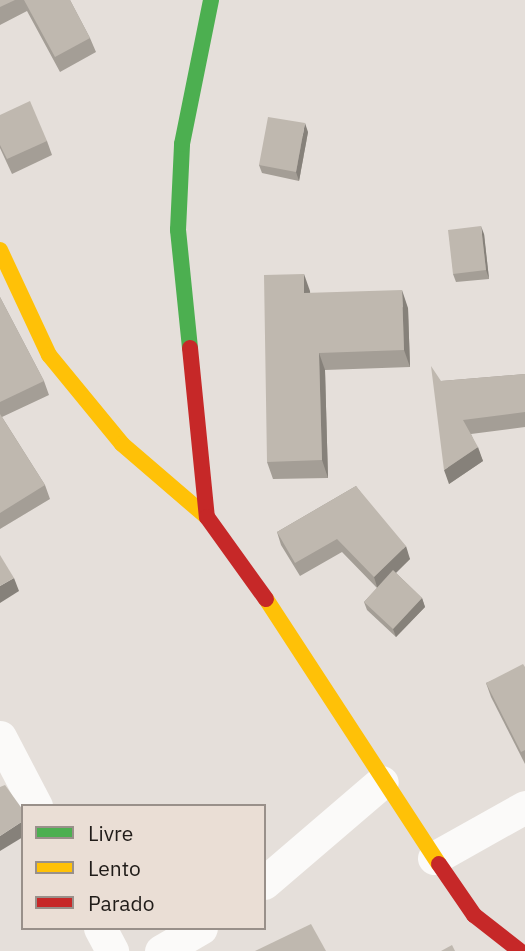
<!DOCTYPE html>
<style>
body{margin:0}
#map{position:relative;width:525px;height:951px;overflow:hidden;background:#e5dfda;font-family:"IBM Plex Sans",sans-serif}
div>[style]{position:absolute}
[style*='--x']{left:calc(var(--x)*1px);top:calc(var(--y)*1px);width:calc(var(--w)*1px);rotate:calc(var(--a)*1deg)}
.street>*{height:33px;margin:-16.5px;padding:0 16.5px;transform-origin:16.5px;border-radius:16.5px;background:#fbfaf9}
.fast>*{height:16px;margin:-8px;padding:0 8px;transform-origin:8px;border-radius:8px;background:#4caf50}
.slow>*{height:16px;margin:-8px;padding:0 8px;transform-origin:8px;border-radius:8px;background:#ffc107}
.jam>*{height:16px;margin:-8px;padding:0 8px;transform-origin:8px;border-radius:8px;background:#c62828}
.wall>*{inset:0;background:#a49e96}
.shaded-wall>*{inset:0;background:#86817a}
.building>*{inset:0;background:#bfb8af}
span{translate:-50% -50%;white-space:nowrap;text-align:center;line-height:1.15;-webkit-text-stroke:5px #eaded5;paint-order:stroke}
.legend{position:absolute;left:21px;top:804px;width:245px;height:126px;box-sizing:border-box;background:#eaded5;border:2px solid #99908a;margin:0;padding:9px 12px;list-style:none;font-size:21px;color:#201c19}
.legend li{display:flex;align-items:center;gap:14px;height:35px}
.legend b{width:35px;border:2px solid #99908a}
</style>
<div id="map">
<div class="street">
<div style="--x:0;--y:737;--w:78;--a:62.4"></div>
<div style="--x:434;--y:858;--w:104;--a:-29.3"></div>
<div style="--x:264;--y:883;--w:155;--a:-40.6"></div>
<div style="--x:100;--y:928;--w:26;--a:62"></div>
<div style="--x:161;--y:951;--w:46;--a:-29.9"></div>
</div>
<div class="fast">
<div style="--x:190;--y:348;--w:119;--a:-95.8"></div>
<div style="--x:178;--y:230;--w:86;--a:-87.3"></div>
<div style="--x:182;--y:144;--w:147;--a:-78.6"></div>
</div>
<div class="slow">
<div style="--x:0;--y:250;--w:116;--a:65"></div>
<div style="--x:49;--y:355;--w:115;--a:50.6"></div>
<div style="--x:122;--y:444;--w:112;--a:40.7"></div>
<div style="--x:266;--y:599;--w:316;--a:56.9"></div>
</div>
<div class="jam">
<div style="--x:190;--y:348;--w:170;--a:84.3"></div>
<div style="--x:207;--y:517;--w:101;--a:54.3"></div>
<div style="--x:439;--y:864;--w:62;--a:55.5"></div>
<div style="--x:474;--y:915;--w:58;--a:38"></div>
</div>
<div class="wall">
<div style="clip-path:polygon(0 0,70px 0,90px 38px,96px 52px,60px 72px,27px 11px,0 25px)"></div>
<div style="clip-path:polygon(0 115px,47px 141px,52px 155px,12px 174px,0 148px)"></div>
<div style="clip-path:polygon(308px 132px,299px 181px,262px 173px,259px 165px)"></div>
<div style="clip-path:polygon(484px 234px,489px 279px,456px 282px,453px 274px)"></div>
<div style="clip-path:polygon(310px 291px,310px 293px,408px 308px,410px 367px,325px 370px,328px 478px,273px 479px,267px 462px)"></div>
<div style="clip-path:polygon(0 297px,44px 381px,49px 395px,2px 417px,45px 485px,50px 499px,0 529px)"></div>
<div style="clip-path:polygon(525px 374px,525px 427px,471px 434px,483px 461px,449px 484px,441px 381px)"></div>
<div style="clip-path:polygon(356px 486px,410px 559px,396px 573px,422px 598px,425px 607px,396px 637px,367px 610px,364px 602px,377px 588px,342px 552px,300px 576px,281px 545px,277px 532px)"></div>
<div style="clip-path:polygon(525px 667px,525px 764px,491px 697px,486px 683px)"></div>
</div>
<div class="shaded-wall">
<div style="clip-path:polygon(305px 123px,308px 132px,299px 181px,296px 172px)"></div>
<div style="clip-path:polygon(481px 226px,484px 234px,489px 279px,486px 270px)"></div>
<div style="clip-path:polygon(304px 274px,310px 291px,311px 311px,304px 293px)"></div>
<div style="clip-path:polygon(402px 290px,408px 308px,410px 367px,404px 350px)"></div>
<div style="clip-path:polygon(319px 353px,325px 370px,328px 478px,322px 460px)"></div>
<div style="clip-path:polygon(478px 447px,483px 461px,449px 484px,444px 470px)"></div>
<div style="clip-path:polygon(406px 546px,410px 559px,378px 590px,374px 577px)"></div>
<div style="clip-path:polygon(14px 578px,19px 591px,0 603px,0 586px)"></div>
<div style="clip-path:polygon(422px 598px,425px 607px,396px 637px,393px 629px)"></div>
<div style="clip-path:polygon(23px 821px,23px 837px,0 851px,0 836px)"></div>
</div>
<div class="building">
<div style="clip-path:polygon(0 0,15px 0,0 7px)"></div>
<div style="clip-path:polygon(24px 0,70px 0,90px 38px,55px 57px)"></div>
<div style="clip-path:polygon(30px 101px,47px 141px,7px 159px,0 145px,0 115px)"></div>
<div style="clip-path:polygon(268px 117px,305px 123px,296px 172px,259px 165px)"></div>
<div style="clip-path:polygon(481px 226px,486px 270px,453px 274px,448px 230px)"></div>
<div style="clip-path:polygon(304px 274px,304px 293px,402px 290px,404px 350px,319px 353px,322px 460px,267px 462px,264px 275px)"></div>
<div style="clip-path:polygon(0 297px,44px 381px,0 402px)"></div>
<div style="clip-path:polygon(431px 366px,441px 381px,525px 374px,525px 412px,463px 420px,478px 447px,444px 470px)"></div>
<div style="clip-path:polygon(0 414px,45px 485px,0 513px)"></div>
<div style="clip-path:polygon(356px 486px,406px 546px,374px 577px,337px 539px,295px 563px,277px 532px)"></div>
<div style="clip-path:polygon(0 555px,14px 578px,0 586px)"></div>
<div style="clip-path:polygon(393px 570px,422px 598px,393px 629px,364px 602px)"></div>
<div style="clip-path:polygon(523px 664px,525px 667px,525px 750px,521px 752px,486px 683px)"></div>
<div style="clip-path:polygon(5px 785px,23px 810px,23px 821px,0 836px,0 787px)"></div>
<div style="clip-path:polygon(311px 924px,326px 951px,255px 951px)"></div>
<div style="clip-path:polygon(452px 945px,455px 951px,441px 951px)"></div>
</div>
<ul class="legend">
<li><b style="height:9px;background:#4caf50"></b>Livre</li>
<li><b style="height:9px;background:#ffc107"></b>Lento</li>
<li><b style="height:9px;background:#c62828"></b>Parado</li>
</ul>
</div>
